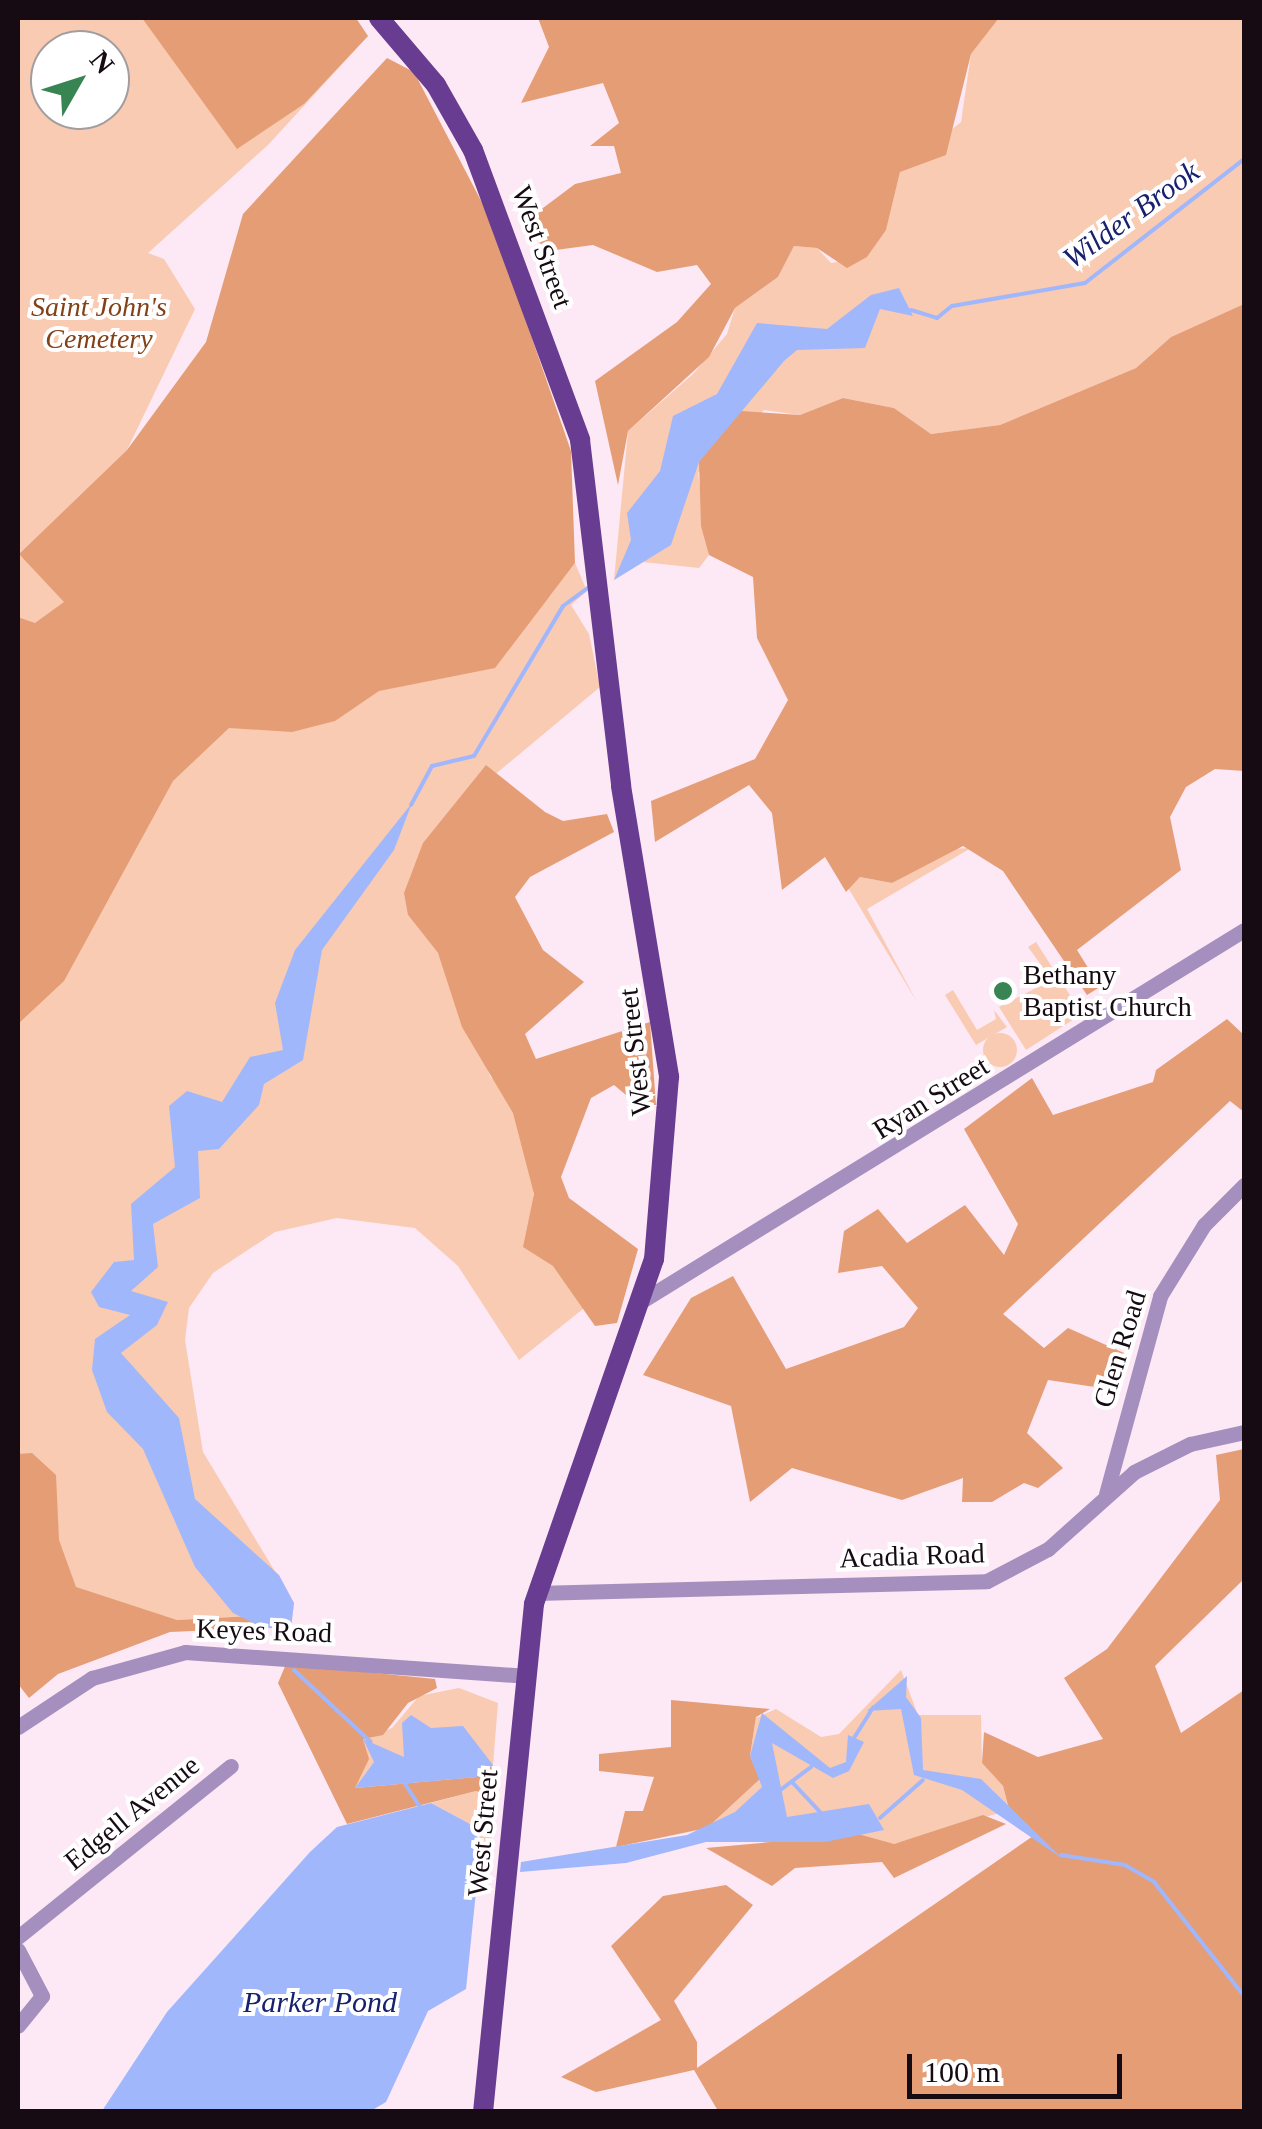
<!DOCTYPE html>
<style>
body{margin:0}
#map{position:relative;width:1262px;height:2129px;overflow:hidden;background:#fde8f5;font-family:Georgia,serif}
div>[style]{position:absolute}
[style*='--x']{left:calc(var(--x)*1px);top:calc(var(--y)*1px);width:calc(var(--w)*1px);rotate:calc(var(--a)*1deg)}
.green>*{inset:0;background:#f9cbb2}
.round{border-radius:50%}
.forest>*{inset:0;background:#e59d76}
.water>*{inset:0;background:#a1b7fc}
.stream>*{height:4px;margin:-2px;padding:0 2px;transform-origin:2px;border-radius:2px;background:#a1b7fc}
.minor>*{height:15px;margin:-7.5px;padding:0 7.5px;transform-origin:7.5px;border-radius:7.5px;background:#a48fbe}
.major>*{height:20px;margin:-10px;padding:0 10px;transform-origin:10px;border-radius:10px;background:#673c91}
.dots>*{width:28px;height:28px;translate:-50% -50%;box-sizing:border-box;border:5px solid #fff;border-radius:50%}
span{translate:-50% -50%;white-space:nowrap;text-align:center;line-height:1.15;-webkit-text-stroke:8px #fff;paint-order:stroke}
.street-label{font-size:28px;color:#160b12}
.park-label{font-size:28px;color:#834117;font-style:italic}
.poi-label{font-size:28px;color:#160b12}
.left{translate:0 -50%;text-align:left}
.water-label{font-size:30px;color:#18216e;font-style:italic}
.frame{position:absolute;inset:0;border:20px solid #160b12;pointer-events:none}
.north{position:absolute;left:30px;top:30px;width:100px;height:100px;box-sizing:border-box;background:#fff;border:2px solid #a29da0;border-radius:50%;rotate:51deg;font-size:28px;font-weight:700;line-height:40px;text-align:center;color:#160b12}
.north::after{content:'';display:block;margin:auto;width:35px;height:45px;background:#388453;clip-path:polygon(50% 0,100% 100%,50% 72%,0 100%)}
.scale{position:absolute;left:907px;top:2054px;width:215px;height:45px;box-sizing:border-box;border:5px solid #160b12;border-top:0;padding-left:12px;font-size:30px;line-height:35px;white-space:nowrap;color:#160b12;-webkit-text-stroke:8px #fff;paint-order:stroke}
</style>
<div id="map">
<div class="green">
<div style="clip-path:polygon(evenodd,18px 18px,347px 18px,368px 36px,268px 145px,148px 253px,164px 259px,195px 309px,127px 450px,19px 554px,86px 610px,62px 633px,18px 617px,18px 18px,50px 50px,110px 50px,110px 110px,50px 110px,50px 50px)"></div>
<div style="clip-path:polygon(999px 18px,1244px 18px,1244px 304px,1171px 337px,1136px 368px,1000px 425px,931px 434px,894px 408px,843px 398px,800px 415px,764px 410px,698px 473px,709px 555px,699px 568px,643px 562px,614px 580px,628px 431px,693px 374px,727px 334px,735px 308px,778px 277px,794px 246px,817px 248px,831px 263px,867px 257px,886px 229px,900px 172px,961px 122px,971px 54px)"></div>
<div style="clip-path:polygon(575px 563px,587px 591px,571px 605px,589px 634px,600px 687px,450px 812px,408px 915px,438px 953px,491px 1078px,526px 1097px,534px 1200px,593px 1301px,519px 1360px,458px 1266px,415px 1228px,337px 1218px,275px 1232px,213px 1273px,189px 1308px,185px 1340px,203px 1452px,294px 1603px,291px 1628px,264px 1628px,252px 1616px,177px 1620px,18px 1573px,18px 827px,141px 729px,550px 596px)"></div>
<div style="clip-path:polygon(971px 848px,867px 909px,917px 1002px,847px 886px,860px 877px,892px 883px,950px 849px)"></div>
<div style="clip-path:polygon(1036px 942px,1082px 1014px,1026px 1050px,999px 1007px,1052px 980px,1028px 947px)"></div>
<div style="clip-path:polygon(953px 990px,977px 1030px,996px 1019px,994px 1010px,1007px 1027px,976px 1045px,945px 995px)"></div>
<div class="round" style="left:983px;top:1033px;width:34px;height:34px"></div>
<div style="clip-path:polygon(901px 1670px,918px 1715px,981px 1715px,982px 1763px,1003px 1786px,1009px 1810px,894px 1844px,707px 1828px,759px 1780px,750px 1756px,756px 1718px,776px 1709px,821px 1737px,839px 1734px)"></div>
<div style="clip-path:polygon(459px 1688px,498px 1703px,493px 1765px,477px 1777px,355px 1788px,363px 1739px,392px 1728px,419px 1696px)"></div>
<div style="clip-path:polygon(476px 1791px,491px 1803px,493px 1859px,472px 1825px,431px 1803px)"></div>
</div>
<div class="forest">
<div style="clip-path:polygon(142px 18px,356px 18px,368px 36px,304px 104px,237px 149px)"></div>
<div style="clip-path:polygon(538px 18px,999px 18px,971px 54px,946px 155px,900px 172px,886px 230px,867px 257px,847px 268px,817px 248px,794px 246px,778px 277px,735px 308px,709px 357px,628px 431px,618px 485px,595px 381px,677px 322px,711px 284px,697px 265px,657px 272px,593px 245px,541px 252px,535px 214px,575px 184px,621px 173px,614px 146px,590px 146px,619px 123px,603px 83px,521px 103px,549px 47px)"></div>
<div style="clip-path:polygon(387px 58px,414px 72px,491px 220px,571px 451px,575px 563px,495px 668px,379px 691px,335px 721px,292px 732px,229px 728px,173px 781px,64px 981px,18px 1024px,18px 617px,35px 623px,64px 602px,19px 554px,127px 450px,206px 342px,243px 214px)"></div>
<div style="clip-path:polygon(1244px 304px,1244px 771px,1215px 769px,1186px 787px,1170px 817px,1181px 870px,1077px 950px,1100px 987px,1087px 995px,1003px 871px,963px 846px,892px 883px,860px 877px,846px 892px,825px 857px,782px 890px,772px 813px,749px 785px,655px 842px,651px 801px,755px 759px,788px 700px,757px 638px,753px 577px,709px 555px,701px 526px,699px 462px,727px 420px,741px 411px,800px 415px,843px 398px,894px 408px,931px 434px,1000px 425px,1136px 368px,1171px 337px)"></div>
<div style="clip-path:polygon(486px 765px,545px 812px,563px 821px,607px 814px,614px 832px,530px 877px,515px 897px,543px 950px,584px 982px,525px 1034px,536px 1059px,650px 1022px,656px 1105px,638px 1105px,614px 1085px,591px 1098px,561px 1177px,569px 1198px,638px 1249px,617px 1323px,595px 1326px,553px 1266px,523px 1247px,534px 1194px,513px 1113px,462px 1027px,438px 953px,408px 915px,404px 893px,423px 843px)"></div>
<div style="clip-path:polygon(1227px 1019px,1244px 1035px,1244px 1112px,1230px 1101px,1003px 1314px,1044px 1348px,1068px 1328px,1124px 1353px,1115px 1390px,1048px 1380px,1027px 1433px,1063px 1468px,1038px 1488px,1024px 1483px,992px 1502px,962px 1502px,963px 1478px,902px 1500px,792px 1468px,750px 1502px,731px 1406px,643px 1375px,691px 1298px,733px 1276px,786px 1369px,904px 1327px,918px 1308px,882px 1266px,838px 1273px,844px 1231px,878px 1209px,907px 1243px,965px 1205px,1004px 1255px,1018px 1224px,964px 1129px,1032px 1078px,1053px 1115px,1153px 1082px,1156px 1070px)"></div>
<div style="clip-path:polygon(1244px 1449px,1244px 1579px,1155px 1666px,1181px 1733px,1244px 1690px,1244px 2111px,718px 2111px,694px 2070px,596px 2092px,561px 2077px,661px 2020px,611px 1946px,663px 1896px,726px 1885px,753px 1905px,674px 2001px,697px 2042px,697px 2068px,1036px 1834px,1010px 1813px,1003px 1786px,982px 1763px,984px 1732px,1038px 1757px,1103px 1739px,1064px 1678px,1107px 1649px,1220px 1500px,1216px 1455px)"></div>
<div style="clip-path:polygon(32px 1453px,56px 1475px,59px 1540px,76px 1587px,177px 1620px,252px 1616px,264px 1628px,170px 1632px,58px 1674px,29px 1698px,18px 1684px,18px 1454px)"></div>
<div style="clip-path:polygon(286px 1664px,435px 1679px,437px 1688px,408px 1703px,383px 1735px,363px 1739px,369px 1759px,355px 1788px,476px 1777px,493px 1765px,498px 1800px,476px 1791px,347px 1824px,278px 1683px)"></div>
<div style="clip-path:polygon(671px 1700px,770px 1709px,756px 1717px,750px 1756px,760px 1779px,707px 1828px,616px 1847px,625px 1811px,643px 1811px,654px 1777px,599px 1771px,599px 1754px,671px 1747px)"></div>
<div style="clip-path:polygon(983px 1815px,1006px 1824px,894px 1878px,882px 1862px,795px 1868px,772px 1886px,706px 1848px,858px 1834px,894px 1844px)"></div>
</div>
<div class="water">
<div style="clip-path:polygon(899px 288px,913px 316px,880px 309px,865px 348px,797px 350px,784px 361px,699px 462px,671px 545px,614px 580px,631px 540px,627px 513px,660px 471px,673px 416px,717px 394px,757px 323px,827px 329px,871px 295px)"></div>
<div style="clip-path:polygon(412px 803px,394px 850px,322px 950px,303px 1060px,264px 1084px,259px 1105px,219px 1149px,198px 1151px,200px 1198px,153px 1224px,158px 1267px,131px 1291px,168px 1302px,157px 1325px,121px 1353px,179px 1418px,195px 1499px,279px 1575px,294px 1603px,291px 1628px,264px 1628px,233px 1613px,195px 1567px,143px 1449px,107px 1412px,92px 1370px,95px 1339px,130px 1315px,99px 1307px,91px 1292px,114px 1262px,134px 1260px,131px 1204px,175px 1167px,169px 1106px,187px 1091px,222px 1102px,250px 1057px,283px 1050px,275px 1003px,295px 950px)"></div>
<div style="clip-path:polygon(907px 1676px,906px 1697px,921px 1718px,923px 1770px,981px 1779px,1063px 1859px,962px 1790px,914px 1775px,901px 1709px,867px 1711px)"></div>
<div style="clip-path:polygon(762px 1713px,830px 1768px,846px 1762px,848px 1735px,864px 1742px,849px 1771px,833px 1778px,772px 1743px,787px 1817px,869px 1804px,884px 1830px,825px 1842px,706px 1842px,626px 1863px,520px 1872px,521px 1862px,687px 1835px,735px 1812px,762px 1787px,750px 1756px)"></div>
<div style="clip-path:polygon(411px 1715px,431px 1728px,463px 1726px,493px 1765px,477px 1777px,355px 1788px,374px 1762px,363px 1739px,404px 1757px,402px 1723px)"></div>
<div style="clip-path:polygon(431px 1803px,472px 1825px,492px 1872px,477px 1882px,466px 1989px,428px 2011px,386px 2102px,369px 2112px,102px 2111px,167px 2012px,310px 1852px,337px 1827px)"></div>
</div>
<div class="stream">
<div style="--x:911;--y:310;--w:27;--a:17"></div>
<div style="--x:937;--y:318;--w:19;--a:-39"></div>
<div style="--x:952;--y:306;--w:135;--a:-9.8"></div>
<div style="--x:1085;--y:283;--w:202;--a:-37.9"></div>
<div style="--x:411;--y:805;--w:44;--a:-61.7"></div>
<div style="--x:432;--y:766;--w:43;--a:-13.4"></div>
<div style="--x:474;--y:756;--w:174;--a:-59.3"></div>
<div style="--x:563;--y:606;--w:32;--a:-36"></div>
<div style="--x:294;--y:1670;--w:105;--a:43.1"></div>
<div style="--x:854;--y:1738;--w:36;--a:-58"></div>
<div style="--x:792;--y:1782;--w:42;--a:46.9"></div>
<div style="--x:405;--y:1784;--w:31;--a:57"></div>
<div style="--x:775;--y:1794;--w:45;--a:-36.9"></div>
<div style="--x:880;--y:1818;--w:57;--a:-41.5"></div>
<div style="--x:1061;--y:1855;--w:65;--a:8.9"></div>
<div style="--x:1125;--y:1865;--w:34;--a:30"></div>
<div style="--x:1154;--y:1882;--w:145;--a:51.7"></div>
</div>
<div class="minor">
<div style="--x:640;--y:1302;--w:709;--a:-31.63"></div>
<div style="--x:1106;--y:1494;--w:205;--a:-74.7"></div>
<div style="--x:1160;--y:1296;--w:84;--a:-58.2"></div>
<div style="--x:1204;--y:1225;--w:57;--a:-45"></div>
<div style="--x:536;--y:1593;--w:451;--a:-1.5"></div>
<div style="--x:987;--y:1581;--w:69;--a:-27.7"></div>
<div style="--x:1048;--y:1549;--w:115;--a:-41.8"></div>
<div style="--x:1134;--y:1472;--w:63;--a:-26.6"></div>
<div style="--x:1190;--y:1444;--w:55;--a:-12.5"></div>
<div style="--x:18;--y:1727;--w:89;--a:-33.5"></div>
<div style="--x:92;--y:1678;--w:97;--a:-15.6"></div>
<div style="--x:185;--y:1652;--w:341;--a:4"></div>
<div style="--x:18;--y:1937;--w:273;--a:-38.8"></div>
<div style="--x:18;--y:1950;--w:52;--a:62.4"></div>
<div style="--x:42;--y:1996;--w:38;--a:129"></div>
</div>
<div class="major">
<div style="--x:379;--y:18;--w:88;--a:49.6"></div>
<div style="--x:436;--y:85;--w:75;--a:60.4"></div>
<div style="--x:473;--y:150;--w:309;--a:69.7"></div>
<div style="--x:580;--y:440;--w:348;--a:83.2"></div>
<div style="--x:621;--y:786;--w:295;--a:80.6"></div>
<div style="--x:669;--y:1077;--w:183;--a:94.7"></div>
<div style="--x:654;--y:1259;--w:365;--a:109.2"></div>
<div style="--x:534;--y:1604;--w:511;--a:95.73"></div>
</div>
<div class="dots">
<div style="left:1003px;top:991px;background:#388453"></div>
</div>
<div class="street-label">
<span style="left:542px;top:247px;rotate:70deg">West Street</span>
<span style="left:635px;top:1052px;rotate:-96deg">West Street</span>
<span style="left:931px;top:1098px;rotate:-32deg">Ryan Street</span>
<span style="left:1120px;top:1349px;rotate:-73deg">Glen Road</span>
<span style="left:912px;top:1556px;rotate:-2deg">Acadia Road</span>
<span style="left:264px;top:1631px;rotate:2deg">Keyes Road</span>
<span style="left:132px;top:1813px;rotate:-39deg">Edgell Avenue</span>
<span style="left:483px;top:1833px;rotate:-85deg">West Street</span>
</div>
<div class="park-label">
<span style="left:99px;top:323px">Saint John's<br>Cemetery</span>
</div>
<div class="poi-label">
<span class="left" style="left:1023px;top:991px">Bethany<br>Baptist Church</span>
</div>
<div class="water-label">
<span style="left:1131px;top:215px;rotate:-36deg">Wilder Brook</span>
<span style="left:320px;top:2002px">Parker Pond</span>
</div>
<div class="frame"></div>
<div class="north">N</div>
<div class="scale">100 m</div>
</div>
